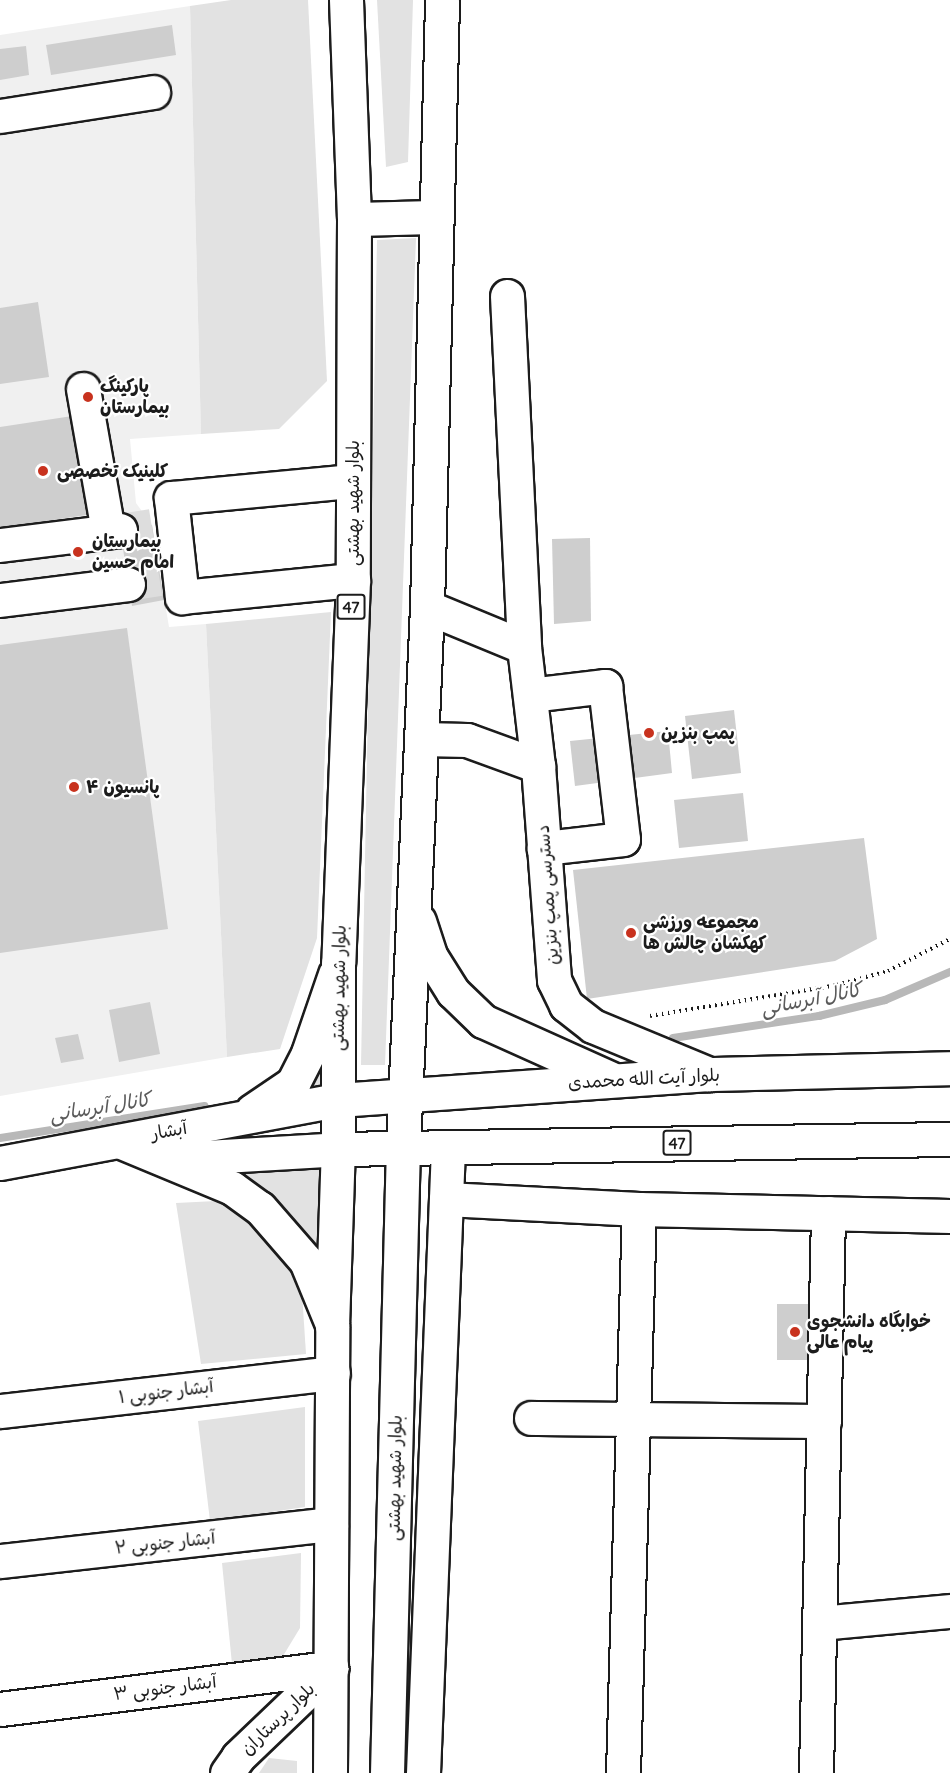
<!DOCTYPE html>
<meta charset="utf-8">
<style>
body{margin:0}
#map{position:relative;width:950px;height:1773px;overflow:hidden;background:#fff;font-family:Delius,"Playpen Sans Arabic",sans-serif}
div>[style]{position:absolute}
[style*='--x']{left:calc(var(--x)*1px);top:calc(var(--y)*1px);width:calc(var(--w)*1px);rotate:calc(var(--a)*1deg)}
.built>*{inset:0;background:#f0f0f0}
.green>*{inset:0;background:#e2e2e2}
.stream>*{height:8px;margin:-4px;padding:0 4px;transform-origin:4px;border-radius:4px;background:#b8b8b8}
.building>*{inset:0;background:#cecece}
.minor-tunnel>*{height:33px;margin-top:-16.5px;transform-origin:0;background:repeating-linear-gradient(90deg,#ddd 0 33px,transparent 0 49px)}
.path>*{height:4px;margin-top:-2px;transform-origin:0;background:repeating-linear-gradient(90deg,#1c1c1c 0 1.5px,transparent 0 6px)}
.roads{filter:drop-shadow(2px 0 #1c1c1c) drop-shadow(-2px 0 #1c1c1c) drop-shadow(0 2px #1c1c1c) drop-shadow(0 -2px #1c1c1c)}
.minor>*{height:33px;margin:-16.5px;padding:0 16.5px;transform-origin:16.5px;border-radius:16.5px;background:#fff}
.major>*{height:33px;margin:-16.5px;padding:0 16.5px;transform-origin:16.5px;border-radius:16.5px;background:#fff}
.highway>*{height:33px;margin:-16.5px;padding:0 16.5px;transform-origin:16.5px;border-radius:16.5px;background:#fff}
.dots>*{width:16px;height:16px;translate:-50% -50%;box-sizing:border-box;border:3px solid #fff;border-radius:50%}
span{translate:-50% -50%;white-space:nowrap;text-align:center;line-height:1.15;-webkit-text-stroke:4.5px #fff;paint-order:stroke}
.shield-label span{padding:2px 4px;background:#fff;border:2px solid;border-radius:4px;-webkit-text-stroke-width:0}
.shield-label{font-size:16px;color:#1c1c1c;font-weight:700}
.poi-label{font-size:18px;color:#1c1c1c;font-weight:700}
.left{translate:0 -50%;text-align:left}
.street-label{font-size:18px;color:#1c1c1c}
.water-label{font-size:20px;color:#5a5a5a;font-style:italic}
</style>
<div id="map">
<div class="built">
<div style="clip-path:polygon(190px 6px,201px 434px,130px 439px,136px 503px,152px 525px,169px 627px,206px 624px,227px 1057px,0 1096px,0 35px)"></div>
</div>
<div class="green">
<div style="clip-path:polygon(231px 0,308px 0,327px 381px,279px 429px,201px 434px,190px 6px)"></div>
<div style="clip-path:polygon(377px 0,413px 0,408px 162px,386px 167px)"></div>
<div style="clip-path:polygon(416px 238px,385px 1065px,361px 1065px,377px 240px)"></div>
<div style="clip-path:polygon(331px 612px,317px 938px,280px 1049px,227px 1057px,206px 624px)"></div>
<div style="clip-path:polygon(324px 1046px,325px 1089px,301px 1089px)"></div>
<div style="clip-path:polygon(323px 1167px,319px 1261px,275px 1198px,244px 1174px)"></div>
<div style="clip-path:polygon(216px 1201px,261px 1227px,292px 1269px,302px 1293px,306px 1354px,201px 1364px,176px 1203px)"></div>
<div style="clip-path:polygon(305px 1407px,305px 1507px,210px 1521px,198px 1421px)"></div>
<div style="clip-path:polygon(301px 1553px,300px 1628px,283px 1656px,232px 1664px,222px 1563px)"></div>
<div style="clip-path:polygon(269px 1758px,297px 1761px,297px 1773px,259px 1773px)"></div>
</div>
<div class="stream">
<div style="--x:673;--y:1038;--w:148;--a:-8.6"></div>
<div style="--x:819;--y:1016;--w:68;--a:-13.6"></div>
<div style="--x:885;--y:1000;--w:71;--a:-23.3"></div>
<div style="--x:0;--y:1138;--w:207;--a:-8.9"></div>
</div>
<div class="building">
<div style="clip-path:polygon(172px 25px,176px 55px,51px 75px,46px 45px)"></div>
<div style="clip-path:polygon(26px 46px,29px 75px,0 80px,0 49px)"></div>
<div style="clip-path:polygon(38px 302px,49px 377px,0 384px,0 308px)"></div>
<div style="clip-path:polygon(79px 415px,93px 514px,0 528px,0 427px)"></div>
<div style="clip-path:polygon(152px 525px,164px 600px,132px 606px,120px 530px)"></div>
<div style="clip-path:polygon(590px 538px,591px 621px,554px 624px,552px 539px)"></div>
<div style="clip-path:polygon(127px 628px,168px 929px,0 953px,0 645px)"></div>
<div style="clip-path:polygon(734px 710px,741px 773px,692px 779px,685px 716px)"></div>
<div style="clip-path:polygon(668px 731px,672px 773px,575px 786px,570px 741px)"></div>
<div style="clip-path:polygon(743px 793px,748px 841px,679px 848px,674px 800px)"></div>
<div style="clip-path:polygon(864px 838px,877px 939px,835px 961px,587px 999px,573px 870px)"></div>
<div style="clip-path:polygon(150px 1002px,160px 1054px,119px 1062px,109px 1010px)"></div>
<div style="clip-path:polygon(78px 1034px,84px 1059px,61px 1063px,55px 1038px)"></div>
<div style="clip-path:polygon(777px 1304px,814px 1304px,814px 1360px,777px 1360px)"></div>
</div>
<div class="minor-tunnel">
<div style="--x:120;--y:530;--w:32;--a:-9"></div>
<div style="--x:128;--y:584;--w:32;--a:-9"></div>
</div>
<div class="path">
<div style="--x:650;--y:1016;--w:190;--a:-9.4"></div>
<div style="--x:837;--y:985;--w:53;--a:-15.4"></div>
<div style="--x:888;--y:971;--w:70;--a:-27.3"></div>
</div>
<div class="roads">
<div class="minor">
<div style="--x:0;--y:116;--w:155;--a:-8.9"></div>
<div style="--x:507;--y:296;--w:351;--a:87.2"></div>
<div style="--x:524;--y:647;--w:120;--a:83.3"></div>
<div style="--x:538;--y:766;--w:215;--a:85.7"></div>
<div style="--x:554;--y:980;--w:28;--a:64"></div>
<div style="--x:566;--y:1005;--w:34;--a:38"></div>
<div style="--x:593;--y:1026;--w:126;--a:22.5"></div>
<div style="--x:83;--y:389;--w:144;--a:80"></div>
<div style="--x:352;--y:481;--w:182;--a:174.6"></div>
<div style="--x:171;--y:498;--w:100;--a:83.7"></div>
<div style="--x:182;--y:597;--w:172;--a:-5.7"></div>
<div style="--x:0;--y:545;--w:121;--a:-7.1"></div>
<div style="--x:0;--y:600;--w:129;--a:-7.1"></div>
<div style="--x:427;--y:607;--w:105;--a:22.4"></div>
<div style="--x:530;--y:695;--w:76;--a:-6.8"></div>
<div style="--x:605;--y:686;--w:154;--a:83.3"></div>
<div style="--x:623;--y:839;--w:80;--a:173.5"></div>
<div style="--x:422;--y:739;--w:45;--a:1.3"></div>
<div style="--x:467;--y:740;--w:76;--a:20.1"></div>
<div style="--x:252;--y:1111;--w:50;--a:-34.3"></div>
<div style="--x:293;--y:1083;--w:34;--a:-63"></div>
<div style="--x:308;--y:1053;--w:83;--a:-71.1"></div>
<div style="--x:119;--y:1141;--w:122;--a:22.6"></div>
<div style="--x:232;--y:1188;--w:34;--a:36"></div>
<div style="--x:260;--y:1208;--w:70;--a:49"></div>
<div style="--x:306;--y:1261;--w:68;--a:67.6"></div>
<div style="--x:172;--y:1159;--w:166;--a:-3.4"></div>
<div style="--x:0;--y:1163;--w:344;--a:-10.6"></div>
<div style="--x:446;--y:1199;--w:193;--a:3"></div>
<div style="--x:639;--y:1209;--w:311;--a:1.3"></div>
<div style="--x:0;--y:1411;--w:335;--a:-6.5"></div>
<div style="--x:531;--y:1418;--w:293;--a:0.6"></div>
<div style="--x:0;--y:1561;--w:333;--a:-6.4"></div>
<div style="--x:820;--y:1623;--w:131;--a:-5.3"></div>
<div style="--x:0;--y:1709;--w:334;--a:-7.1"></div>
<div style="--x:423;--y:1773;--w:626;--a:-87.71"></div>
<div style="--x:623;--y:1773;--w:564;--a:-88.38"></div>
<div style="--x:816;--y:1773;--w:560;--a:-88.77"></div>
</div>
<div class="major">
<div style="--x:227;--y:1773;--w:19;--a:-55"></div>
<div style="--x:238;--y:1757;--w:129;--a:-43.7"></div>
<div style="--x:330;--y:1773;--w:447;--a:-89.7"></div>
<div style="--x:332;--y:1326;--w:177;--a:-88.1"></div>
<div style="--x:387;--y:1773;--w:627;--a:-88.54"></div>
</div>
<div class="highway">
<div style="--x:346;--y:0;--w:219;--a:87.9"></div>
<div style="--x:354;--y:219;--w:361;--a:90.2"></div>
<div style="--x:353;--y:580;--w:383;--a:92.2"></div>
<div style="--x:338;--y:963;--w:186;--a:90"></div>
<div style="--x:338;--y:1149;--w:612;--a:-0.94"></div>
<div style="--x:354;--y:219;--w:81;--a:-1.4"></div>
<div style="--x:419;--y:921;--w:38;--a:72"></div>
<div style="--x:431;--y:957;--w:41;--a:57.8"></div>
<div style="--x:453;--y:992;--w:42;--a:44"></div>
<div style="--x:483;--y:1021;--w:139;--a:24.2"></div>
<div style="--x:338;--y:1100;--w:372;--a:-4"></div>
<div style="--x:709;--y:1074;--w:241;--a:-1.4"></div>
<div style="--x:403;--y:1146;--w:540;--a:-87.45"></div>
<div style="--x:427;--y:607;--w:607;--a:-88.58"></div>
</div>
</div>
<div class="dots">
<div style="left:88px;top:397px;background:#c8321e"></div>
<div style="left:43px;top:471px;background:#c8321e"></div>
<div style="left:78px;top:552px;background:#c8321e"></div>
<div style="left:649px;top:733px;background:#c8321e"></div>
<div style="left:74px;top:787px;background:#c8321e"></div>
<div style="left:631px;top:933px;background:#c8321e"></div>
<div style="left:795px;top:1332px;background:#c8321e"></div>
</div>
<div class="shield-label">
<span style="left:351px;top:607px">47</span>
<span style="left:677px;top:1143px">47</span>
</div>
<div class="poi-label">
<span class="left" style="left:100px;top:397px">پارکینگ<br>بیمارستان</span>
<span class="left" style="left:57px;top:471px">کلینیک تخصصی</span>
<span class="left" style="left:92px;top:552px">بیمارستان<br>امام حسین</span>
<span class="left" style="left:661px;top:733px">پمپ بنزین</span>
<span class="left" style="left:86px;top:787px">پانسیون ۴</span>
<span class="left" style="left:643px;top:933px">مجموعه ورزشی<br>کهکشان چالش ها</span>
<span class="left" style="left:807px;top:1332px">خوابگاه دانشجوی<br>پیام عالی</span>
</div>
<div class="street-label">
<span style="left:353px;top:503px;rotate:-90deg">بلوار شهید بهشتی</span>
<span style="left:548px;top:895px;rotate:-94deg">دسترسی پمپ بنزین</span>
<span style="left:339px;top:988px;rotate:-89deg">بلوار شهید بهشتی</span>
<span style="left:644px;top:1079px;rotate:-3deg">بلوار آیت الله محمدی</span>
<span style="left:169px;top:1131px;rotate:-10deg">آبشار</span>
<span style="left:166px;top:1392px;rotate:-7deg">آبشار جنوبی ۱</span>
<span style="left:395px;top:1478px;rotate:-89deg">بلوار شهید بهشتی</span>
<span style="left:165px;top:1543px;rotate:-6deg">آبشار جنوبی ۲</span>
<span style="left:165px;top:1688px;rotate:-7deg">آبشار جنوبی ۳</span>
<span style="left:278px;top:1719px;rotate:-44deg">بلوار پرستاران</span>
</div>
<div class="water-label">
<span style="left:811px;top:998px;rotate:-11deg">کانال آبرسانی</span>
<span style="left:100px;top:1106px;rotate:-9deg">کانال آبرسانی</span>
</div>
</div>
